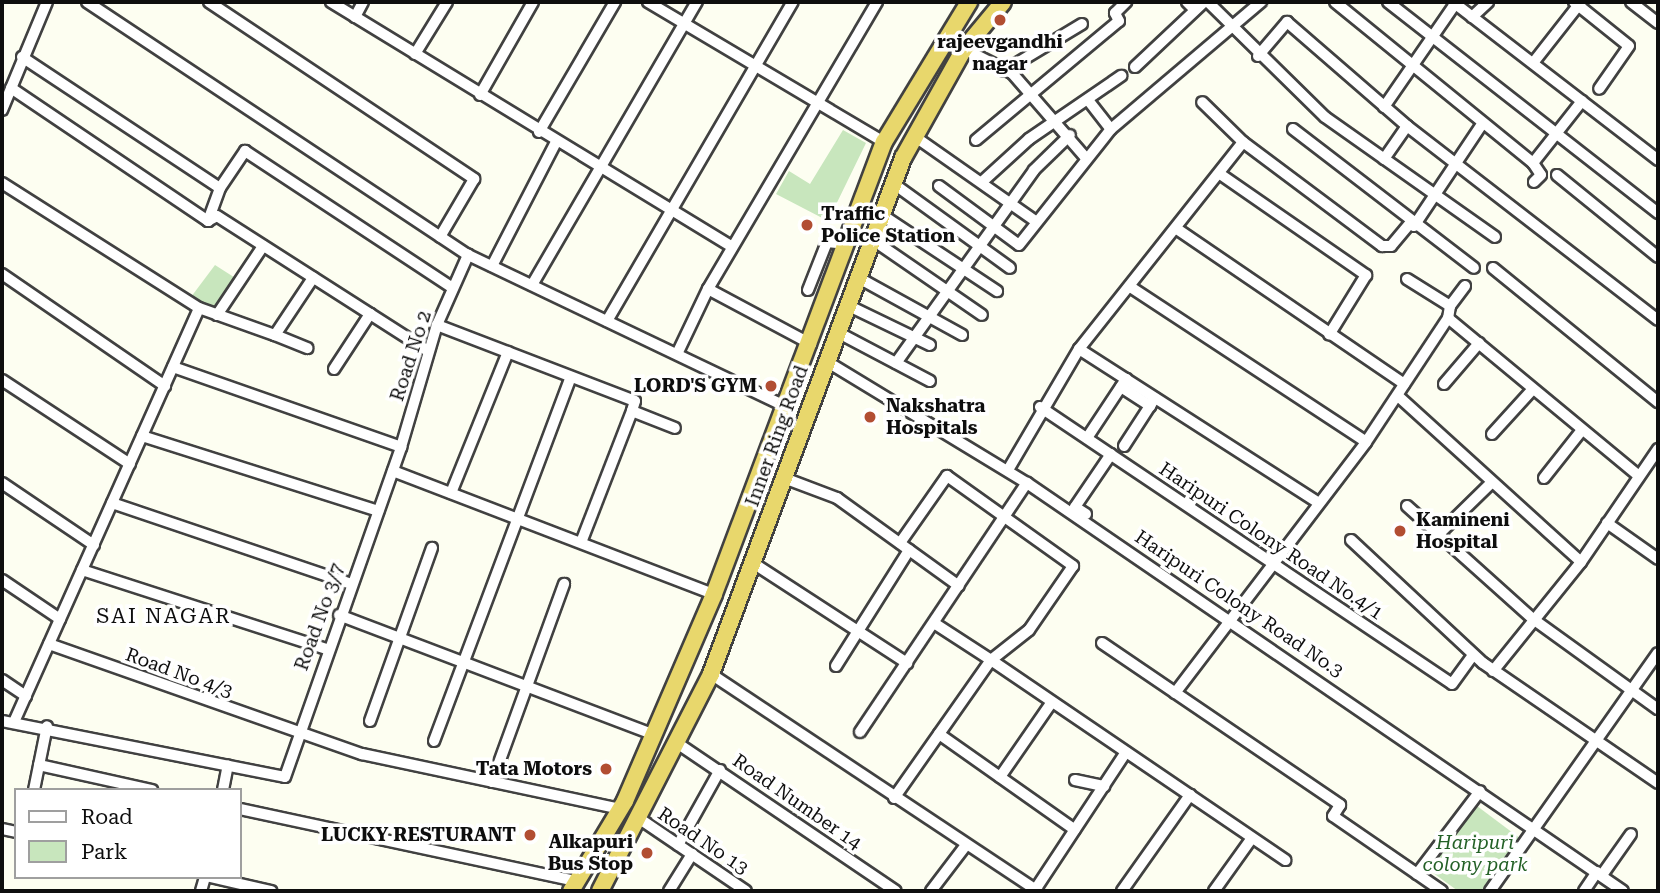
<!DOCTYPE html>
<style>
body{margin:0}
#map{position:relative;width:1660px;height:893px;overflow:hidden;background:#fdfef1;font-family:"Roboto Serif",serif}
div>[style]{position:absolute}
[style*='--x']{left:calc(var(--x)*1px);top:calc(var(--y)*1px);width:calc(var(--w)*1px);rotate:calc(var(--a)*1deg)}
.green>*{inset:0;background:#c8e6bd}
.roads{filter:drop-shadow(2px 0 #414141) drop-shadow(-2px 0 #414141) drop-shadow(0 2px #414141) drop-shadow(0 -2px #414141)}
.minor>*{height:10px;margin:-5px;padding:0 5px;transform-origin:5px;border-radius:5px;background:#fff}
.trunk>*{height:16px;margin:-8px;padding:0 8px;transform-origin:8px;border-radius:8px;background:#e8d76c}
.dots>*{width:19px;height:19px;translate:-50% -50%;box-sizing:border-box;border:4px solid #fff;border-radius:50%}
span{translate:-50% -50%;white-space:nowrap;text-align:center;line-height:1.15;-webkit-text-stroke:7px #fff;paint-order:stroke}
.poi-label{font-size:19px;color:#0e0e0e;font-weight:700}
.left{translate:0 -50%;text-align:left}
.right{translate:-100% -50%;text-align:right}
.street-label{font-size:19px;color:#0e0e0e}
.park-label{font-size:19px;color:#246127;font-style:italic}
.neighbourhood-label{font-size:21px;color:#0e0e0e;letter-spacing:2px}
.frame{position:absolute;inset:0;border:4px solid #0e0e0e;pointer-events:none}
.legend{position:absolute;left:14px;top:788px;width:228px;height:91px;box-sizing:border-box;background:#fff;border:2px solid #9f9f9f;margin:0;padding:9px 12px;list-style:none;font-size:21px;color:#0e0e0e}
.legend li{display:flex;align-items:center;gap:14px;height:35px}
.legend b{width:35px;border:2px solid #9f9f9f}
</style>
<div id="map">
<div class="green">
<div style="clip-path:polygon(843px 130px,866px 143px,828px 221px,776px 194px,789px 171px,810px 184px)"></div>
<div style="clip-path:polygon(215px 265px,240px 281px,217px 315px,188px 301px)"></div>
<div style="clip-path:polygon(1477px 806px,1521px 839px,1481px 891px,1458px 891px,1429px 870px)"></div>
</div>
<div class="roads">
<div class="minor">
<div style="--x:87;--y:2;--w:457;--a:33.6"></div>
<div style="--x:468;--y:255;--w:353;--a:25.5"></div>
<div style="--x:209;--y:2;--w:319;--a:33.7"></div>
<div style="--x:474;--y:179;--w:67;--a:120.4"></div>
<div style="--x:331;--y:2;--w:470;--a:31.4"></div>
<div style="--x:648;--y:2;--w:274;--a:30.7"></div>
<div style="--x:1187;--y:2;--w:11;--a:45"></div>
<div style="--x:1208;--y:2;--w:164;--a:44.5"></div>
<div style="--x:1325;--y:117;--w:208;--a:35.2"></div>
<div style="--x:1335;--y:2;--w:255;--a:39.1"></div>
<div style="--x:1533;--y:163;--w:79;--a:-51.7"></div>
<div style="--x:1388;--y:2;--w:343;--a:38"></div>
<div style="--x:1453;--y:2;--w:259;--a:37.6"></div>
<div style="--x:1574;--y:2;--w:70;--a:38.7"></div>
<div style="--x:1629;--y:46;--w:52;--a:124.9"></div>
<div style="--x:1631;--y:2;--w:34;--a:38"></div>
<div style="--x:355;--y:17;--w:17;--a:-62"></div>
<div style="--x:1472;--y:17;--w:22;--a:-43"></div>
<div style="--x:964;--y:49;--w:54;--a:26.6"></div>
<div style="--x:1012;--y:73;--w:113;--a:49"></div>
<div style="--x:415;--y:54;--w:61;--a:-58.4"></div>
<div style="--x:1258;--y:56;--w:45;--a:-49.5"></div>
<div style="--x:1287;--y:22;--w:159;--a:40.9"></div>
<div style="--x:1407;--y:126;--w:317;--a:37.7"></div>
<div style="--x:22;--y:57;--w:237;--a:33.5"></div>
<div style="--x:220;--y:188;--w:45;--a:-56"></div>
<div style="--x:245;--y:151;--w:249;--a:33.4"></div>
<div style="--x:1533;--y:63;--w:78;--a:-51.8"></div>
<div style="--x:1135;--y:67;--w:95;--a:-43.3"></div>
<div style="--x:1004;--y:71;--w:91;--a:-31.1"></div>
<div style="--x:11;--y:88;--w:238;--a:34"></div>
<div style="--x:208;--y:221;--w:10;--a:-29"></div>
<div style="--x:217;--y:216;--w:250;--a:32.6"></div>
<div style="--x:480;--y:95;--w:107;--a:-60.3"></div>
<div style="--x:1088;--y:100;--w:37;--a:52"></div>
<div style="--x:1384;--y:107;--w:125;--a:-55.4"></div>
<div style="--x:2;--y:110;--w:117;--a:-67.4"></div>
<div style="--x:1293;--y:129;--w:228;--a:37.5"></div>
<div style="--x:539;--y:132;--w:151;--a:-59.7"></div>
<div style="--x:914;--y:136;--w:146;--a:35"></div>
<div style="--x:976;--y:140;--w:186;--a:-39.8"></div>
<div style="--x:1119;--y:21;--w:9;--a:-117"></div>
<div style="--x:1115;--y:13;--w:16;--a:-45"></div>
<div style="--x:1243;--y:142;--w:174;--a:36.8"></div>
<div style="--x:1382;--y:246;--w:9;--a:0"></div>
<div style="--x:1391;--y:246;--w:30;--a:-50"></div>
<div style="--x:1384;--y:159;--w:40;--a:-55.1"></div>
<div style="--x:1533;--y:163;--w:14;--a:56"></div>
<div style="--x:1541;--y:175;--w:10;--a:135"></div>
<div style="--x:1220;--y:174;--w:178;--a:34.7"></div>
<div style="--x:1366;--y:275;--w:70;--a:121.7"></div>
<div style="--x:1557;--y:175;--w:130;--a:39.1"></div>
<div style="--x:983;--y:181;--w:62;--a:-42.4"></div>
<div style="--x:1029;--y:139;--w:112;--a:-34.4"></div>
<div style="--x:2;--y:183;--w:233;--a:32.4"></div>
<div style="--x:199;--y:308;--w:81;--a:19.6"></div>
<div style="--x:275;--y:335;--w:69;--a:-56.3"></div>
<div style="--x:894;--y:184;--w:143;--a:35.9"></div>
<div style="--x:939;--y:186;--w:99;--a:36.4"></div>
<div style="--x:1019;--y:245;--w:148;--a:-51.6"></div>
<div style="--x:1111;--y:129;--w:197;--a:-40.3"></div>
<div style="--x:882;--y:215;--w:138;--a:33.5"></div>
<div style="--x:208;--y:221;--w:35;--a:-70"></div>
<div style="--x:1414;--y:226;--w:123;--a:-56.3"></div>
<div style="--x:1177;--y:229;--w:275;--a:34.3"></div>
<div style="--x:873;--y:240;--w:132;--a:34.5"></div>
<div style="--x:492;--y:266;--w:140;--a:-62.7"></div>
<div style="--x:1493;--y:268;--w:213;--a:39.1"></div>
<div style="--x:2;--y:274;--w:198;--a:34.5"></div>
<div style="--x:857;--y:277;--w:120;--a:28.9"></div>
<div style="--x:1407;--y:279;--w:51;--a:32.1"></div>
<div style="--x:1450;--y:306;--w:12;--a:99"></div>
<div style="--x:1448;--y:318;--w:248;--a:39.6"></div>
<div style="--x:532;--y:285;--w:328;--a:-59.8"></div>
<div style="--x:1132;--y:288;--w:280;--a:33.3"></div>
<div style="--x:708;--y:289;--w:333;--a:-59.5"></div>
<div style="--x:808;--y:290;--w:52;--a:-68.4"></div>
<div style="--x:827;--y:242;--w:20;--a:6"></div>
<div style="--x:847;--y:305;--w:92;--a:25.7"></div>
<div style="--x:1450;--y:306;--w:25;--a:-53"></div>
<div style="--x:217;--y:315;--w:83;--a:-56.3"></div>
<div style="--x:607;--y:321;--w:369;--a:-59.8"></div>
<div style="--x:437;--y:325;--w:212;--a:21"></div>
<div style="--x:635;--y:401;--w:10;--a:107"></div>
<div style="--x:632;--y:411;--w:46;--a:21.6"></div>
<div style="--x:837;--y:332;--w:105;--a:27.8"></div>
<div style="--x:275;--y:335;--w:35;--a:22"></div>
<div style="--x:1079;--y:349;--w:285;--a:32.7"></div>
<div style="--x:677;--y:354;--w:72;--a:-64.5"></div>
<div style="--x:708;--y:289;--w:117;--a:28.1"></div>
<div style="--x:826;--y:361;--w:235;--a:31.3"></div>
<div style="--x:1027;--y:483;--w:722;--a:34.39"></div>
<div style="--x:896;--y:363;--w:237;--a:-54.4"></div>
<div style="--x:1034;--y:170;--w:50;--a:-44.2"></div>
<div style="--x:173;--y:367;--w:242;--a:19.3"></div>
<div style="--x:334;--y:369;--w:66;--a:-56.8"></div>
<div style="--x:2;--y:380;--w:153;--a:33.3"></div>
<div style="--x:1444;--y:384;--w:54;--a:-49.5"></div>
<div style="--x:1121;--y:387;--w:35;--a:33"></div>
<div style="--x:1398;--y:396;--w:247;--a:42.2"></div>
<div style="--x:1040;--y:407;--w:496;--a:33.9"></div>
<div style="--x:1452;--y:684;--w:36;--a:-54"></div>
<div style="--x:1492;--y:434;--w:59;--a:-47.7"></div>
<div style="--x:142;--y:436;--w:248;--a:17.6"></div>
<div style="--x:1087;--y:438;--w:71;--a:-56.5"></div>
<div style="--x:1124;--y:446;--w:57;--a:-57.1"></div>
<div style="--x:1008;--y:470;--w:140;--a:-59.6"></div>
<div style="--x:1079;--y:349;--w:264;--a:-51.6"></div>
<div style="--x:1243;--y:142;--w:57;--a:-135.7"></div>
<div style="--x:393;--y:471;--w:344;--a:21"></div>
<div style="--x:784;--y:478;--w:57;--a:20.7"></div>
<div style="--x:837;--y:498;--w:150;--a:35.8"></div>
<div style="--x:1544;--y:478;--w:61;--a:-51.6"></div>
<div style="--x:2;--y:483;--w:111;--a:34"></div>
<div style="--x:451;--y:493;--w:152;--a:-68"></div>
<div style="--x:112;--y:503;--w:252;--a:18.7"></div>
<div style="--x:1407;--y:506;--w:169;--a:41.9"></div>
<div style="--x:1533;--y:619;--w:154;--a:35.8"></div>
<div style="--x:1086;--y:514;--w:13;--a:-148"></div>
<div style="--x:1075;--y:507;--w:64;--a:-55.8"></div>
<div style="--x:1607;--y:523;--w:62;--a:35.2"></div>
<div style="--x:1439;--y:534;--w:71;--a:-44.4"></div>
<div style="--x:582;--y:540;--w:138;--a:-68.8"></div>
<div style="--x:1351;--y:540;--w:180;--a:43"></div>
<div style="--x:1483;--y:663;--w:212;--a:34.4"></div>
<div style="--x:900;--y:543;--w:82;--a:-55"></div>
<div style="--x:947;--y:476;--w:155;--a:35.5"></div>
<div style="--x:1073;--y:566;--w:78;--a:124.5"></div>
<div style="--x:1029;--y:630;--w:48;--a:141.7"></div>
<div style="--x:991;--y:660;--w:68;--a:-147"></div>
<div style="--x:753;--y:563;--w:184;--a:33"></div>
<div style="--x:82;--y:570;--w:256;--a:17.9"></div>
<div style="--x:2;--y:580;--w:70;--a:33.9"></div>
<div style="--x:339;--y:615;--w:338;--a:20.8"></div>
<div style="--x:1102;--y:643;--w:288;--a:34.2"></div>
<div style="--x:1340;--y:805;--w:13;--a:122"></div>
<div style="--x:1333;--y:816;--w:132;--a:34.5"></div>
<div style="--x:49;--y:644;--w:332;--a:19.4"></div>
<div style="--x:362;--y:754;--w:265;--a:12"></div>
<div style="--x:836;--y:666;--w:137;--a:-57.8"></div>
<div style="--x:1493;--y:671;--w:140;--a:-51.1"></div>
<div style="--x:1581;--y:562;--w:137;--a:-55.7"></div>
<div style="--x:711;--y:674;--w:392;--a:33.6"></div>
<div style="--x:2;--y:680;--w:29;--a:34"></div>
<div style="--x:1175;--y:693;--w:315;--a:-52.7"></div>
<div style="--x:1366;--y:442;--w:149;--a:-56.5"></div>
<div style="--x:2;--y:721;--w:288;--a:11.2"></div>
<div style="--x:285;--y:777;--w:350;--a:-70.6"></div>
<div style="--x:401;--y:447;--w:127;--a:-73.6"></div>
<div style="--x:437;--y:325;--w:77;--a:-66.1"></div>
<div style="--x:370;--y:721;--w:184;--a:-70.3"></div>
<div style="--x:14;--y:722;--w:453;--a:-65.9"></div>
<div style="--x:860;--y:732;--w:300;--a:-56.2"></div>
<div style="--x:939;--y:734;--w:166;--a:35.2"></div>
<div style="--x:434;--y:741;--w:389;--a:-69.4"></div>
<div style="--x:677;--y:743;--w:264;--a:34.1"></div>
<div style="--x:39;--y:765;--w:116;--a:12.5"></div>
<div style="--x:1000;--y:777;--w:91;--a:-55.3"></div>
<div style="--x:1075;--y:780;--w:30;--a:12"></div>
<div style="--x:492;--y:782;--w:211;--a:-70"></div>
<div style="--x:34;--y:790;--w:65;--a:-78.5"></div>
<div style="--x:223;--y:790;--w:25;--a:-79"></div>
<div style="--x:894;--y:798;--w:169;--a:-54.9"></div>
<div style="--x:991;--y:660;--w:356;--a:34.2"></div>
<div style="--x:240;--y:809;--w:345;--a:12.1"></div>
<div style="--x:640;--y:819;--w:128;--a:34.2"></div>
<div style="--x:2;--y:829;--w:14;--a:12"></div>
<div style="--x:678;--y:845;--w:86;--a:-60.8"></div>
<div style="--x:1417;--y:874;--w:104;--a:-52.8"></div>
<div style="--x:1602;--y:875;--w:50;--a:-54.7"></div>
<div style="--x:210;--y:877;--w:63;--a:12.9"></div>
<div style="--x:1035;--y:890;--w:165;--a:-56.6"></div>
<div style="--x:201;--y:891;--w:15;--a:-74"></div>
<div style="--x:669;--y:891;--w:44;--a:-58.1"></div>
<div style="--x:931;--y:891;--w:58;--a:-52.7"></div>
<div style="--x:1122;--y:891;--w:118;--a:-54.7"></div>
<div style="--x:1214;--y:891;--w:65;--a:-54.4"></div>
<div style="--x:1490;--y:891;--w:291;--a:-54.8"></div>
<div style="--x:1584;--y:891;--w:23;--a:-56"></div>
</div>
<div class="trunk">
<div style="--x:571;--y:891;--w:105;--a:-59"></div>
<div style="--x:625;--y:801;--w:225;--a:-66.7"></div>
<div style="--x:714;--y:594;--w:483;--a:-69.4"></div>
<div style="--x:884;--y:142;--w:164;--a:-58.7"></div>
<div style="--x:600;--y:891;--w:244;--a:-62.9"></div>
<div style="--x:711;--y:674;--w:551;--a:-69.59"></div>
<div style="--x:903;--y:158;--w:125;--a:-60.8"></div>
<div style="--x:964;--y:49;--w:61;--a:-50.3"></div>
</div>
</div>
<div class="dots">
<div style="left:1000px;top:20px;background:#b24e33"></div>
<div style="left:807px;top:225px;background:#b24e33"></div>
<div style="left:771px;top:386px;background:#b24e33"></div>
<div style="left:870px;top:417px;background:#b24e33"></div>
<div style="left:1400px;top:531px;background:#b24e33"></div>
<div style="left:606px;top:769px;background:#b24e33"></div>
<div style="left:530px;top:835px;background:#b24e33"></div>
<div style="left:647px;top:853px;background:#b24e33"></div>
</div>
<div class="poi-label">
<span style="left:1000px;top:53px">rajeevgandhi<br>nagar</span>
<span class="left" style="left:821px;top:225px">Traffic<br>Police Station</span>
<span class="right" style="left:757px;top:386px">LORD'S GYM</span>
<span class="left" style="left:886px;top:417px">Nakshatra<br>Hospitals</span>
<span class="left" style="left:1416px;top:531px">Kamineni<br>Hospital</span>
<span class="right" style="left:592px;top:769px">Tata Motors</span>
<span class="right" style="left:516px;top:835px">LUCKY RESTURANT</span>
<span class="right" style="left:633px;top:853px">Alkapuri<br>Bus Stop</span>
</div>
<div class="street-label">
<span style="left:411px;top:356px;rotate:-72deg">Road No 2</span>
<span style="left:777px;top:436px;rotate:-70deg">Inner Ring Road</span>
<span style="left:1271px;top:541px;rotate:34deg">Haripuri Colony Road No.4/1</span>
<span style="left:1239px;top:604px;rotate:34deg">Haripuri Colony Road No.3</span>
<span style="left:320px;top:617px;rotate:-70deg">Road No 3/7</span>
<span style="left:179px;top:673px;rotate:20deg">Road No 4/3</span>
<span style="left:797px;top:802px;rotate:35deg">Road Number 14</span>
<span style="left:703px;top:841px;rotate:34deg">Road No 13</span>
</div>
<div class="park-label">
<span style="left:1475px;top:854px">Haripuri<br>colony park</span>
</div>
<div class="neighbourhood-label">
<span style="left:164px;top:616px">SAI NAGAR</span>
</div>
<div class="frame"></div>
<ul class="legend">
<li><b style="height:9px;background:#fff"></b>Road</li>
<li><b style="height:19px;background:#c8e6bd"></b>Park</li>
</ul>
</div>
